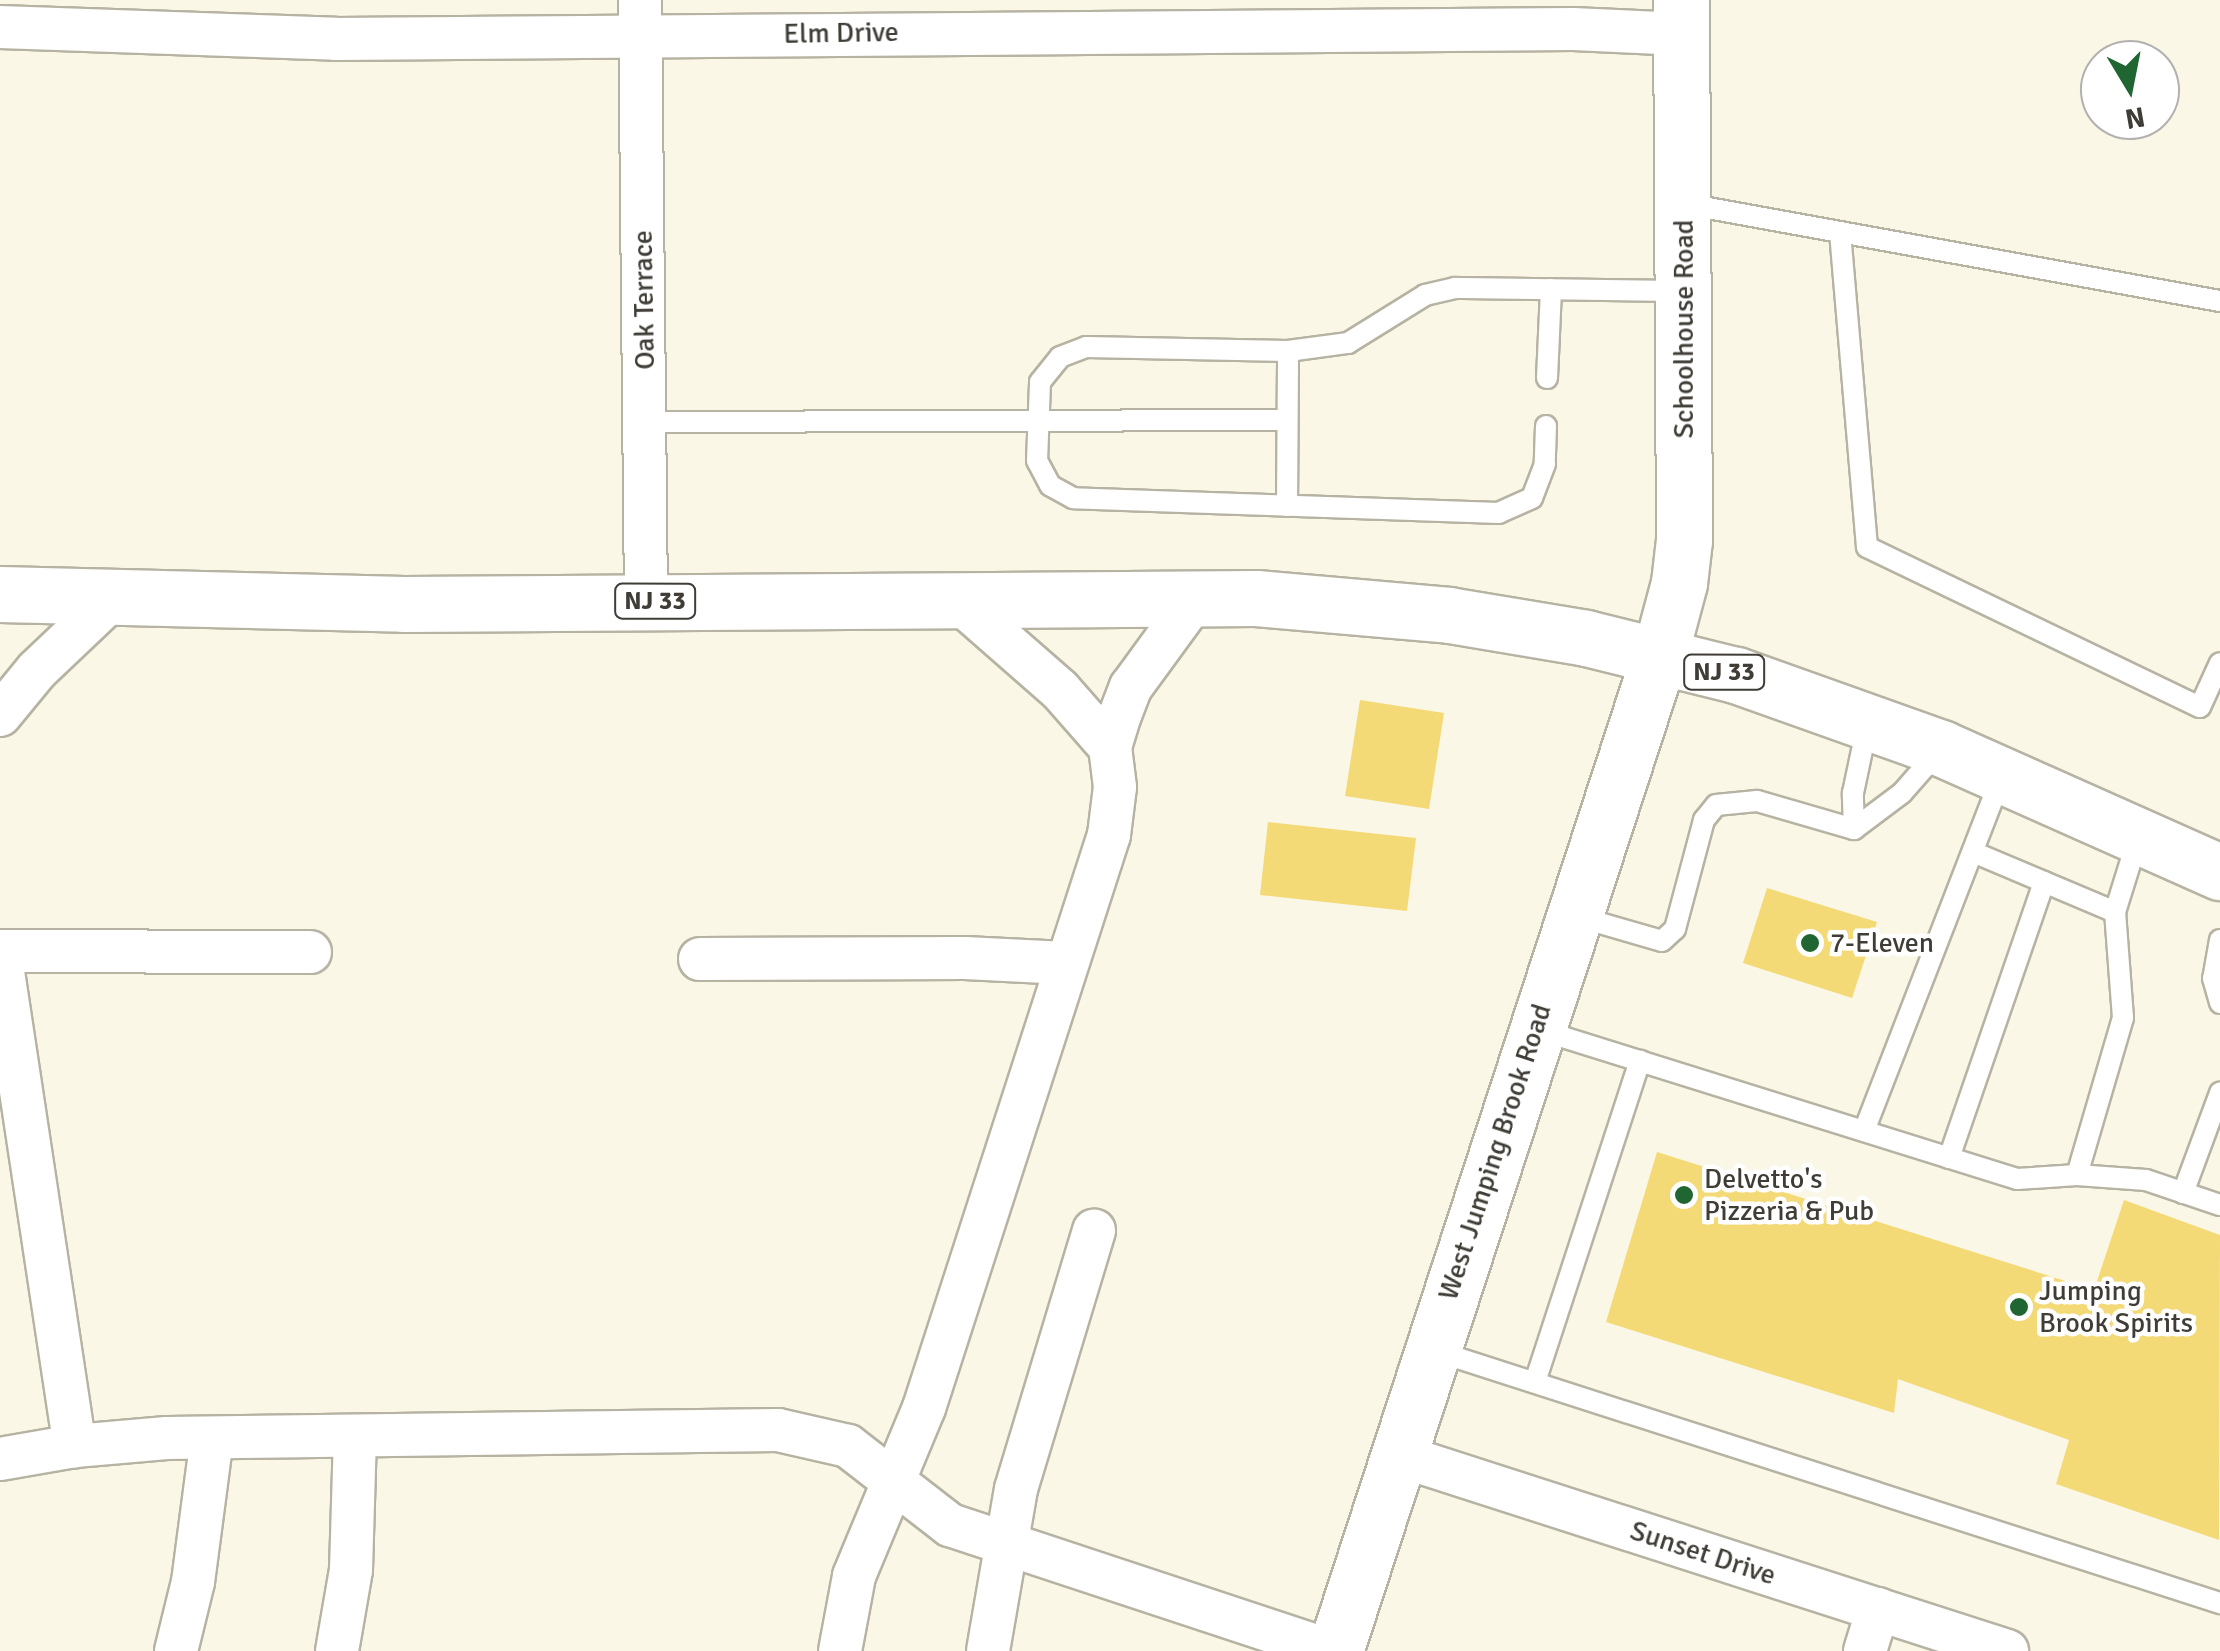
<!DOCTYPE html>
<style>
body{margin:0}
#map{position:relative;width:2220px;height:1651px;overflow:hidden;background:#fbf7e6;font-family:Signika,sans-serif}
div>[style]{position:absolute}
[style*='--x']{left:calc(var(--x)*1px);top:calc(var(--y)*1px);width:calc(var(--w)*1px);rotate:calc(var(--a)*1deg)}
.building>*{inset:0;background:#f3da77}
.roads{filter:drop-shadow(2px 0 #b7b3a3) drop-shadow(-2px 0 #b7b3a3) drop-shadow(0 2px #b7b3a3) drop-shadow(0 -2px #b7b3a3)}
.lane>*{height:20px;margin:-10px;padding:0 10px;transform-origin:10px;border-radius:10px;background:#fff}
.street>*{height:42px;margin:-21px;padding:0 21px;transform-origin:21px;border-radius:21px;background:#fff}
.secondary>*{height:55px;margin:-27.5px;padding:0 27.5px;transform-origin:27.5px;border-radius:27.5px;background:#fff}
.highway>*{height:55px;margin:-27.5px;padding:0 27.5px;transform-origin:27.5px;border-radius:27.5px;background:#fff}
.dots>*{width:28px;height:28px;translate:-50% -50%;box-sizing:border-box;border:5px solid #fff;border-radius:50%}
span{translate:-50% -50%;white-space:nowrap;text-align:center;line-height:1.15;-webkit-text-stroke:9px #fff;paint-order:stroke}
.shield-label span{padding:2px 8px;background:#fff;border:2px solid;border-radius:8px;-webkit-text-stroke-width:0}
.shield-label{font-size:25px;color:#3f3d36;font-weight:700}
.street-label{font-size:28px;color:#3f3d36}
.poi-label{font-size:28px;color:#3f3d36}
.left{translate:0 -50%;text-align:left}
.north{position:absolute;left:2080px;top:40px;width:100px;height:100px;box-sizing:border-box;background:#fff;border:2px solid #b2b1af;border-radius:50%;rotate:170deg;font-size:28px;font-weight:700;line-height:40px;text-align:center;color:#3f3d36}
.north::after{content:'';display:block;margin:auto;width:35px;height:45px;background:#1f6632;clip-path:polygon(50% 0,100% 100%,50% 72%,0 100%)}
</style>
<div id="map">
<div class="building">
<div style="clip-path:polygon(1360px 700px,1444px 713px,1429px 809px,1345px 796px)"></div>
<div style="clip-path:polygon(1268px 822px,1416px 838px,1407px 911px,1260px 895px)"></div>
<div style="clip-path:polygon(1767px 888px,1877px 922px,1852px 998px,1743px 963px)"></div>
<div style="clip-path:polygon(1657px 1152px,2094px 1290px,2124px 1200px,2220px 1235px,2219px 1540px,2056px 1484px,2069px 1440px,1898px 1379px,1894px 1413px,1606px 1322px)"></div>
</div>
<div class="roads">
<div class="lane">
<div style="--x:1686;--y:204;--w:543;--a:10.3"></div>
<div style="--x:1840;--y:232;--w:316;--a:85.1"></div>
<div style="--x:1867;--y:547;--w:369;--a:25.7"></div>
<div style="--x:2200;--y:707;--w:48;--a:-65.6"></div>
<div style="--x:1547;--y:378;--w:89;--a:-87.4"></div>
<div style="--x:646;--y:422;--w:640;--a:-0.18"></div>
<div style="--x:1546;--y:426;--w:38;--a:92"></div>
<div style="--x:1545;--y:464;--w:36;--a:111"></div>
<div style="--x:1532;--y:498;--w:36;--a:156"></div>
<div style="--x:1499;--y:513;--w:426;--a:-178"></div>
<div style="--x:1073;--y:498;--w:26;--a:-151"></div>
<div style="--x:1050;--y:485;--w:27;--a:-118"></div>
<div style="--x:1037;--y:461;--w:79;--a:-87.8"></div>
<div style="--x:1040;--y:382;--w:32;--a:-51"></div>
<div style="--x:1060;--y:357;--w:28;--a:-21"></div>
<div style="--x:1086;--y:347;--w:202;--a:1.1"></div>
<div style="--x:1288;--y:351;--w:61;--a:-7.6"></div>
<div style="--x:1348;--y:343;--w:91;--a:-31.9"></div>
<div style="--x:1425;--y:295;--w:31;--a:-13"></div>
<div style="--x:1455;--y:288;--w:228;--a:0.8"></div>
<div style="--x:1287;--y:506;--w:155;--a:-89.6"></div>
<div style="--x:1854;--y:829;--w:60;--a:-36.9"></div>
<div style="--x:1902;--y:793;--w:53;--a:-48.8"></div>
<div style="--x:1854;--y:829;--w:36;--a:-92"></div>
<div style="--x:1853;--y:793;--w:73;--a:-78.1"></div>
<div style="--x:1973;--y:852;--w:154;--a:22.9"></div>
<div style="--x:1579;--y:917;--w:86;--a:16.1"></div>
<div style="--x:1662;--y:941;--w:18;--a:-43"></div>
<div style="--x:1675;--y:929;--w:113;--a:-75.1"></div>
<div style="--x:1704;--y:820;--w:19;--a:-51"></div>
<div style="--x:1716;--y:805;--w:41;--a:-5.6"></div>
<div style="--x:1757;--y:801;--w:101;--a:16.1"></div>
<div style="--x:2220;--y:940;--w:39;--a:100"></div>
<div style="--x:2213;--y:978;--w:26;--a:74"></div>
<div style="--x:1537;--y:1029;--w:503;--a:17.35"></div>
<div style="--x:2017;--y:1179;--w:60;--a:-3.8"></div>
<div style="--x:2077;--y:1175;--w:69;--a:4.1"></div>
<div style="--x:2146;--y:1180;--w:78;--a:18.7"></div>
<div style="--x:1864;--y:1131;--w:381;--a:-68.8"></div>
<div style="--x:1949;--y:1158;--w:292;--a:-71"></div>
<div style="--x:2077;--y:1175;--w:164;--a:-73.7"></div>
<div style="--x:2123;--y:1018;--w:106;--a:-94.3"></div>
<div style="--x:2115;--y:912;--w:77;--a:-72.7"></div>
<div style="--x:2183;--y:1193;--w:107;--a:-69.7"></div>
<div style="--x:1436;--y:1351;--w:824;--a:17.82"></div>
<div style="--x:1535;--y:1382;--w:338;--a:-71.9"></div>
</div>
<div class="street">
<div style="--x:640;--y:0;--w:601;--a:89.43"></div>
<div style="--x:0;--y:27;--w:336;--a:2"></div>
<div style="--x:336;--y:39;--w:1237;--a:-0.46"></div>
<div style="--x:1573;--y:29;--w:109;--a:2.6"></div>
<div style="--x:956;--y:599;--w:138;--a:41.2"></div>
<div style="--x:1060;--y:690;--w:76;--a:48.7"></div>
<div style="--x:0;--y:715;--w:58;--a:-50.6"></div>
<div style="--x:37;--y:670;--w:105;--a:-43.5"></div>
<div style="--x:0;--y:951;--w:310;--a:0.2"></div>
<div style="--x:0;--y:952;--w:500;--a:81.4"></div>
<div style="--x:700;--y:959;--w:265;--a:-0.2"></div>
<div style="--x:965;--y:958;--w:101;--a:2.8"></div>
<div style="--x:1398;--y:1455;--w:640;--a:17.84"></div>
<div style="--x:0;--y:1459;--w:76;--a:-9.8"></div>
<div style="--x:75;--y:1446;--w:92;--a:-5"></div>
<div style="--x:167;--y:1438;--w:611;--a:-0.75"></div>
<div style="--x:778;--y:1430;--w:72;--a:12.9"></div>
<div style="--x:848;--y:1446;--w:129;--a:37.8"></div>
<div style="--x:950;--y:1525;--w:401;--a:18.3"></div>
<div style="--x:176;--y:1651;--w:71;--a:-76.2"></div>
<div style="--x:193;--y:1582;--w:145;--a:-82.5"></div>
<div style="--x:337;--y:1651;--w:82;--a:-80.2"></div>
<div style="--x:351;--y:1570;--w:134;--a:-88.3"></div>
<div style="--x:840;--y:1651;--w:76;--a:-79.4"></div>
<div style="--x:854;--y:1576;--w:182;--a:-67.4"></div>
<div style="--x:924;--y:1408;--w:602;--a:-72.11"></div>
<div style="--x:1109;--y:835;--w:48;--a:-82.9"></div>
<div style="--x:1115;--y:787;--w:40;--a:-97.1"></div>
<div style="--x:1110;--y:747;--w:34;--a:-73"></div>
<div style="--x:1120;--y:715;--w:30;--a:-69"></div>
<div style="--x:1131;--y:687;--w:110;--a:-53.9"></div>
<div style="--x:988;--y:1651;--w:164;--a:-80.2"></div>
<div style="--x:1016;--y:1489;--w:270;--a:-73.2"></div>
<div style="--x:1865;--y:1651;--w:44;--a:-72.8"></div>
</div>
<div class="secondary">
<div style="--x:1335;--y:1651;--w:1049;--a:-71.95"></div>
<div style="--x:1660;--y:654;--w:73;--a:-75"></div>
<div style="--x:1679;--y:583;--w:43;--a:-83.4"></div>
<div style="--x:1684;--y:540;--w:540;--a:-90.32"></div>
</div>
<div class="highway">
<div style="--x:0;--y:594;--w:404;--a:1.4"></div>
<div style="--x:404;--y:604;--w:852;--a:-0.4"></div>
<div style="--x:1256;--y:598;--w:194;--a:5"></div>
<div style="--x:1449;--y:615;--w:139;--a:9.5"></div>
<div style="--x:1586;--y:638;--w:154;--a:13.9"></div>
<div style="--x:1736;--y:675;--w:218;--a:19.6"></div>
<div style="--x:1941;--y:748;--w:305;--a:24"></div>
</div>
</div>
<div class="dots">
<div style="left:1810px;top:943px;background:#1f6632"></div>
<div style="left:1684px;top:1195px;background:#1f6632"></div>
<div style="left:2019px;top:1307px;background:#1f6632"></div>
</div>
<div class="shield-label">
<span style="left:655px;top:601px">NJ 33</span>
<span style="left:1724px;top:672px">NJ 33</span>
</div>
<div class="street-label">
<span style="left:841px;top:33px;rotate:-1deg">Elm Drive</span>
<span style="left:644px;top:300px;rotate:-91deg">Oak Terrace</span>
<span style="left:1684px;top:329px;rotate:-90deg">Schoolhouse Road</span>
<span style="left:1495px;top:1152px;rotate:-72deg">West Jumping Brook Road</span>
<span style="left:1703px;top:1553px;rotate:18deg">Sunset Drive</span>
</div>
<div class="poi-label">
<span class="left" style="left:1830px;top:943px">7-Eleven</span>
<span class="left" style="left:1704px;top:1195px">Delvetto's<br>Pizzeria &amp; Pub</span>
<span class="left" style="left:2039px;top:1307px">Jumping<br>Brook Spirits</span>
</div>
<div class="north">N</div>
</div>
